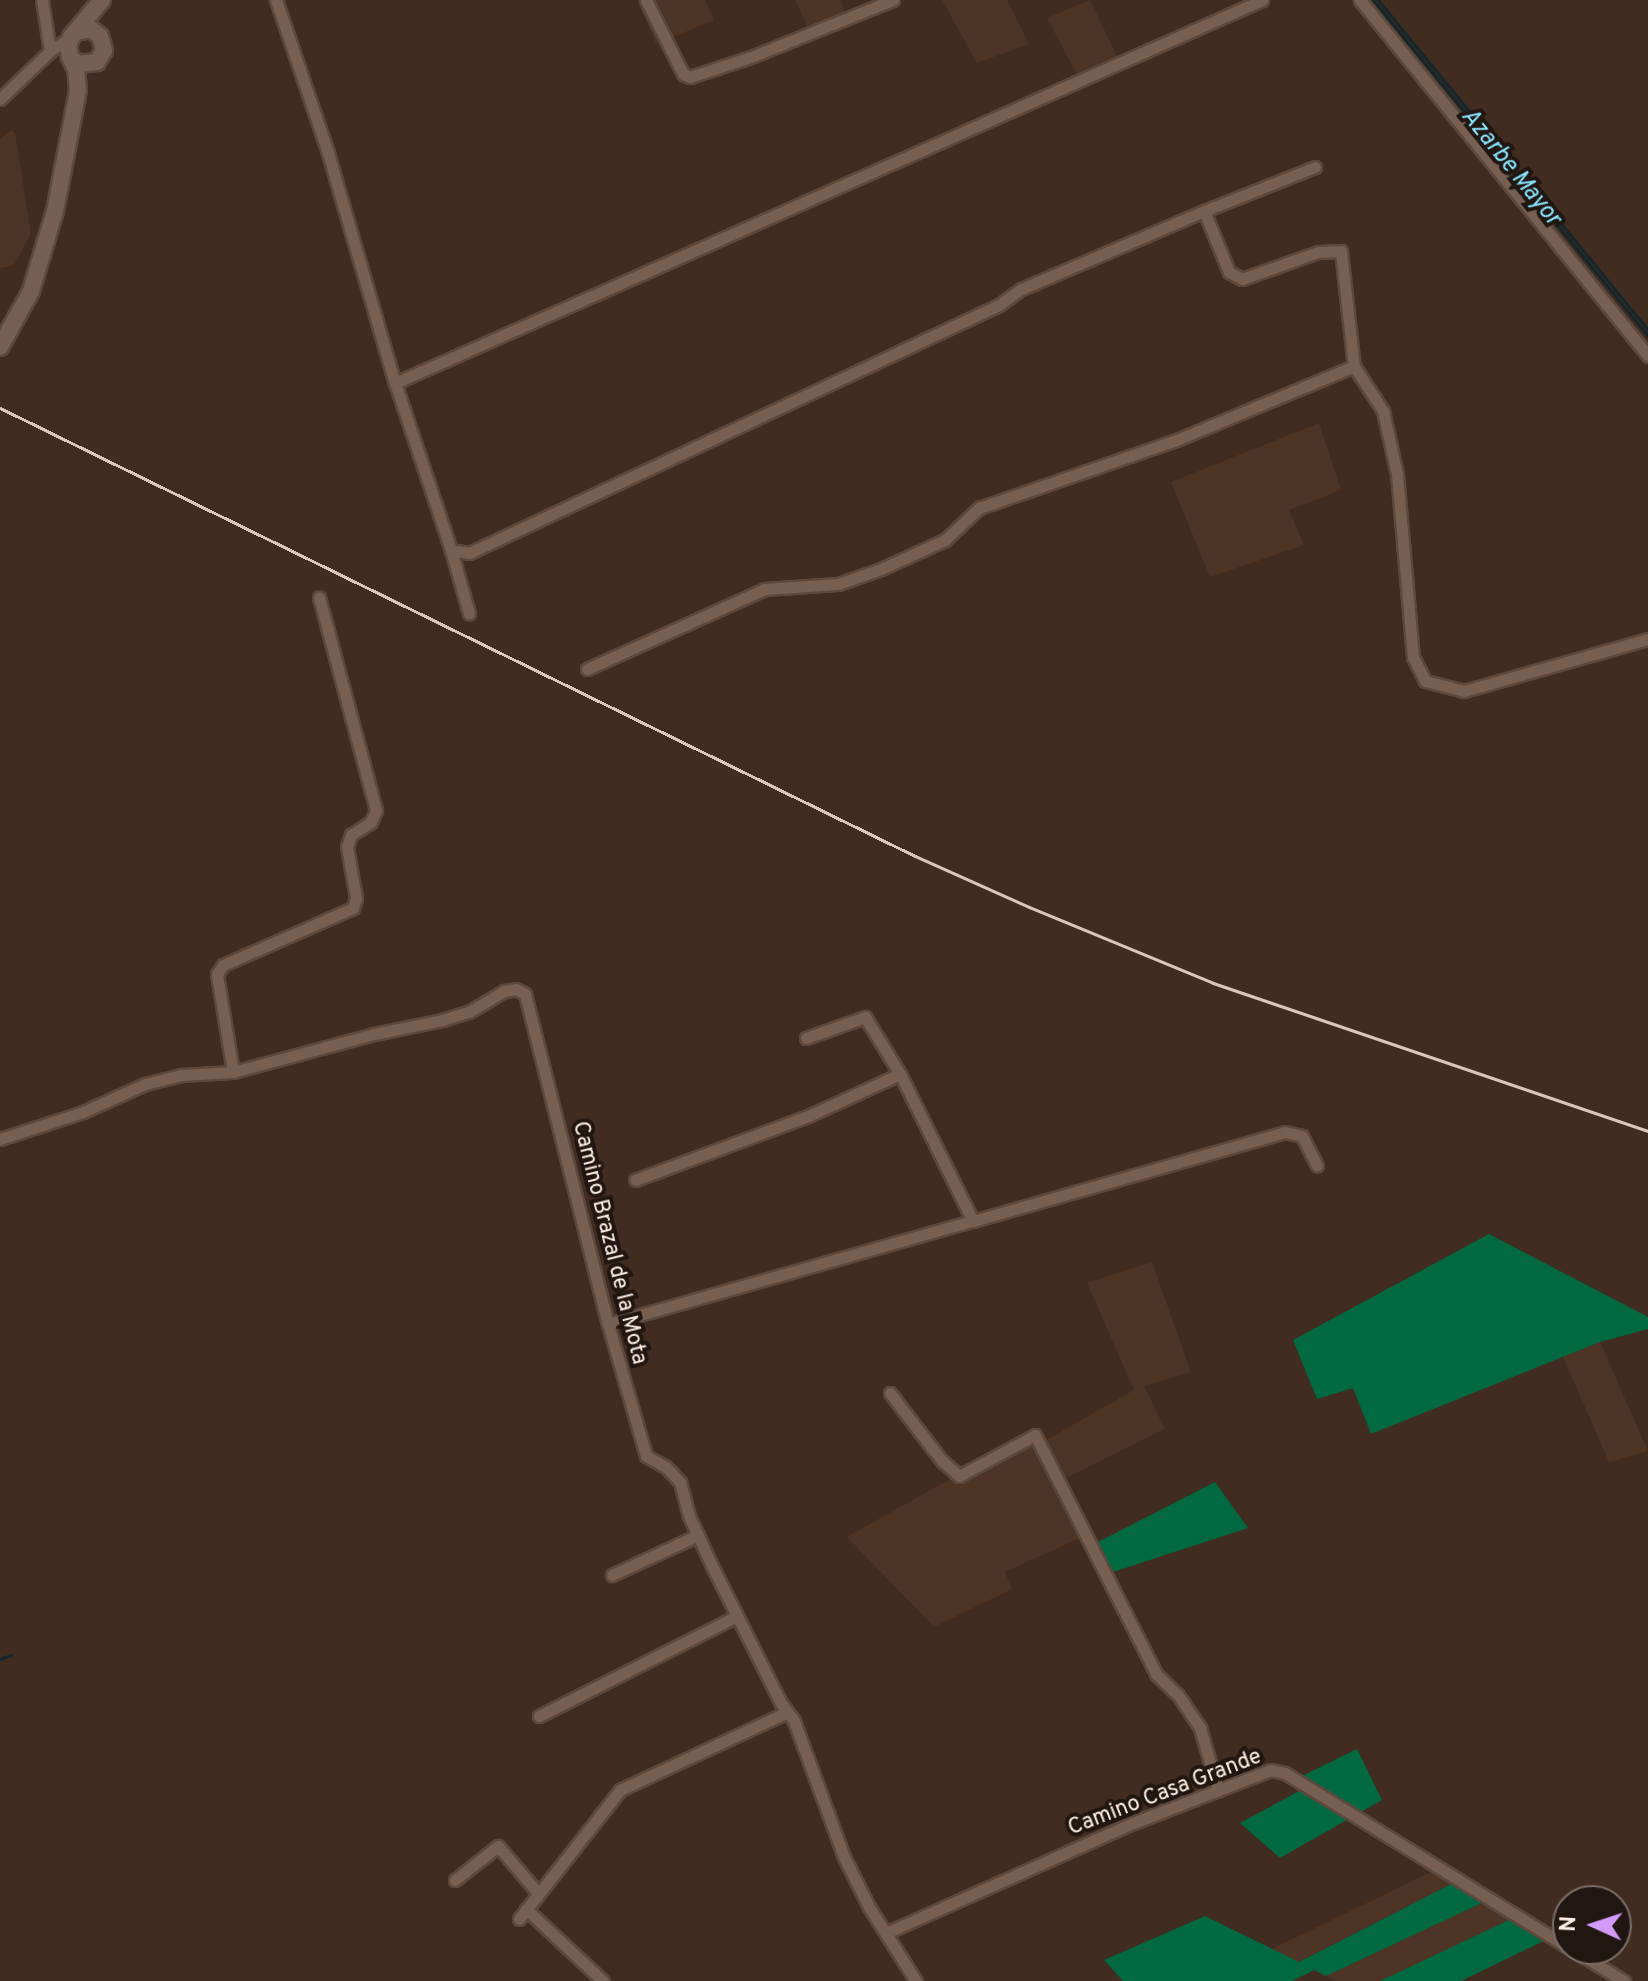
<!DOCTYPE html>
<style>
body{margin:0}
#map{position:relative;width:1648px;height:1981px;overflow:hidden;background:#412c21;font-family:Overpass,sans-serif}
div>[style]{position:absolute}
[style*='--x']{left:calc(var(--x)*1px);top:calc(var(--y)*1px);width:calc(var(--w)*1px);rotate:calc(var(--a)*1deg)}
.built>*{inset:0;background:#4e3424}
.green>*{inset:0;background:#006941}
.stream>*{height:3px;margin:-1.5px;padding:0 1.5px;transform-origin:1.5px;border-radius:1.5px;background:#14262a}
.roads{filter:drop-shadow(2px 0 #5b493f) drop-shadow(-2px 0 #5b493f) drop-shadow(0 2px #5b493f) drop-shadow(0 -2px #5b493f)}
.street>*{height:11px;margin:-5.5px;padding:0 5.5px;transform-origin:5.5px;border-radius:5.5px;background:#775f52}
.secondary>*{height:16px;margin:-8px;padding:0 8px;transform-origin:8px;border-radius:8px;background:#775f52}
.rail>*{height:3px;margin:-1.5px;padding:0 1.5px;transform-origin:1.5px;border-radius:1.5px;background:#d7c7bf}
span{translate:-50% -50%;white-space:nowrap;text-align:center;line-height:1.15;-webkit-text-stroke:8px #211712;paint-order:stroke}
.street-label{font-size:22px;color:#fef0e8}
.water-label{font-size:24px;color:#8ae4fc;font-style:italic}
.north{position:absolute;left:1552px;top:1885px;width:80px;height:80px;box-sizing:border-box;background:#211712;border:2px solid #796e68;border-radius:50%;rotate:273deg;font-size:22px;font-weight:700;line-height:32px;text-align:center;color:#fef0e8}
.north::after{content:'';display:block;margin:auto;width:28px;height:36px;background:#d59bfa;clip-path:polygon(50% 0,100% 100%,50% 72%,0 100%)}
</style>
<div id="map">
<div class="built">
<div style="clip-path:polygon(637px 0,705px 0,714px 20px,656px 44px)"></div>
<div style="clip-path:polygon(795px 0,840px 0,846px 13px,827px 19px,834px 33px,813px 39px)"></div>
<div style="clip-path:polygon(942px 0,1007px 0,1029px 44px,977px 63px)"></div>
<div style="clip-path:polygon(1090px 0,1118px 58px,1082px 84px,1047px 18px)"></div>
<div style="clip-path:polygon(11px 130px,15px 133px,31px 234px,14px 265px,0 268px,0 139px)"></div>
<div style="clip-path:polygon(1319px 423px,1341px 490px,1289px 510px,1304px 545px,1210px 577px,1171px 482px)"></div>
<div style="clip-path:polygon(1152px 1262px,1191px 1372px,1144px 1386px,1165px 1429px,1054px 1484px,1080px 1538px,1005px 1572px,1012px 1589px,934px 1627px,847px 1537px,948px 1480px,1050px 1438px,1134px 1390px,1087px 1283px)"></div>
<div style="clip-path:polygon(1600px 1342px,1648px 1451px,1609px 1462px,1563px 1357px)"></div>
<div style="clip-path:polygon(1435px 1870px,1455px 1882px,1298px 1962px,1272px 1949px)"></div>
<div style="clip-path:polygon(1484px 1902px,1511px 1919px,1380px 1981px,1334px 1981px,1326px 1976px)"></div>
</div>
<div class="green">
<div style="clip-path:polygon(1489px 1234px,1648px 1317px,1648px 1329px,1600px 1342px,1371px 1434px,1353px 1388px,1317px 1399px,1293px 1340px)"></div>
<div style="clip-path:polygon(1215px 1482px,1248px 1528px,1110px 1573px,1098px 1542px)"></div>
<div style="clip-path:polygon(1357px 1749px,1382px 1800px,1280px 1858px,1240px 1823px,1299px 1791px,1300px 1777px)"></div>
<div style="clip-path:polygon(1455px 1882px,1484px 1902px,1326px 1976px,1314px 1970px,1292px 1981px,1123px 1981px,1104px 1960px,1205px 1916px,1299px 1962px)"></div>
<div style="clip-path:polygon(1511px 1919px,1548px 1939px,1461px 1981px,1380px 1981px)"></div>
</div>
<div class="stream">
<div style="--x:1373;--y:0;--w:434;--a:50.7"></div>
<div style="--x:1378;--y:0;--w:426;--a:50.7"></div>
<div style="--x:0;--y:1659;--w:12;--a:-20"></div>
</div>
<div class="roads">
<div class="street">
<div style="--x:42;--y:0;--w:52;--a:81.1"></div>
<div style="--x:276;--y:0;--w:162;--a:71.2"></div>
<div style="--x:328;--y:153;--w:240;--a:73.8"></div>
<div style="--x:646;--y:0;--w:83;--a:63.4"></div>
<div style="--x:683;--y:74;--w:8;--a:23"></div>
<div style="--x:690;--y:77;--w:64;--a:-18.2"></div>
<div style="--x:751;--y:57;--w:153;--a:-21.9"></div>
<div style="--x:1360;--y:0;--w:458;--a:51"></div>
<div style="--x:0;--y:99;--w:69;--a:-43.8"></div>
<div style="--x:50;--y:51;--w:25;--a:-34"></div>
<div style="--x:1315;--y:167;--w:119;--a:158.4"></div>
<div style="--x:1204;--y:211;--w:66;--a:67.7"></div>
<div style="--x:1229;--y:272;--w:15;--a:28"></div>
<div style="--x:1242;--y:279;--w:81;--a:-19.6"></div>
<div style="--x:1318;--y:252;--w:23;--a:-2"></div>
<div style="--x:1341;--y:251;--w:116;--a:83.6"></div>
<div style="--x:1204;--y:211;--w:199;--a:156.9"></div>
<div style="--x:1021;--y:289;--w:27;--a:144"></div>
<div style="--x:999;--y:305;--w:585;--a:154.92"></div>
<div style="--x:469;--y:553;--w:18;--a:-171"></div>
<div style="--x:451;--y:550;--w:176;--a:-108.5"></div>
<div style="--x:395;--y:383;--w:948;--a:-23.83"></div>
<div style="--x:451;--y:550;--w:66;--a:74.1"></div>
<div style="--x:587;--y:669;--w:195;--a:-24.2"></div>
<div style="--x:765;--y:589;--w:73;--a:-3.9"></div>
<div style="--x:838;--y:584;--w:46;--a:-19.2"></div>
<div style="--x:881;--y:569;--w:70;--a:-24.4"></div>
<div style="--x:945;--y:540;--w:47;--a:-43.3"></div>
<div style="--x:979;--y:508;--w:206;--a:-19"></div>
<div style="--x:1174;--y:441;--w:195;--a:-22.6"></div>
<div style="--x:1354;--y:366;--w:54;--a:57.2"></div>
<div style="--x:1383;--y:411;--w:65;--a:77.5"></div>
<div style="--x:1397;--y:474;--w:184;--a:85"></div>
<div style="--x:1413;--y:657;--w:27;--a:63"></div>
<div style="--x:1425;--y:681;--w:40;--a:14.4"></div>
<div style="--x:1464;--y:691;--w:191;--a:-15.8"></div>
<div style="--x:806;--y:1038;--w:63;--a:-19.6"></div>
<div style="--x:865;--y:1017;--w:67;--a:58.4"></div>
<div style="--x:233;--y:1072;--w:99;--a:-99.3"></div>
<div style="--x:217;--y:974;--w:11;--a:-56"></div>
<div style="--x:223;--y:965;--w:142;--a:-23.7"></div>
<div style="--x:353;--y:908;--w:10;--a:-73"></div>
<div style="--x:356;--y:898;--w:52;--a:-100"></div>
<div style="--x:347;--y:847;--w:13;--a:-72"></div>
<div style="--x:351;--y:835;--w:24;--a:-33"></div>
<div style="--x:371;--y:822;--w:13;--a:-67"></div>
<div style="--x:376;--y:810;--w:220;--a:-105"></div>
<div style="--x:0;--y:1139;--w:87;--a:-18"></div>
<div style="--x:83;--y:1112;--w:68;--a:-24.3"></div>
<div style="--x:145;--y:1084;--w:38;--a:-14"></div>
<div style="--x:182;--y:1075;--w:51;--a:-3.4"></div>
<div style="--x:233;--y:1072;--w:146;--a:-15.1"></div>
<div style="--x:374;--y:1034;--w:69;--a:-11.6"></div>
<div style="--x:442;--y:1020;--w:28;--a:-17"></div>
<div style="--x:469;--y:1012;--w:41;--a:-31"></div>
<div style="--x:504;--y:991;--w:12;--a:-9"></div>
<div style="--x:516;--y:989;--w:10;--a:29"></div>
<div style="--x:525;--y:994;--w:340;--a:75.9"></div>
<div style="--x:608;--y:1324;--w:137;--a:73.9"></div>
<div style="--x:646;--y:1456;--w:23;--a:29"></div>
<div style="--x:666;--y:1467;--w:21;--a:47"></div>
<div style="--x:680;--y:1482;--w:35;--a:75"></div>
<div style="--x:689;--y:1516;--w:55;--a:65.3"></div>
<div style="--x:712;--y:1566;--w:153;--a:63.3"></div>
<div style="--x:781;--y:1703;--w:22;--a:54"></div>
<div style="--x:794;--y:1721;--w:145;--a:69.8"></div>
<div style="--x:844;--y:1857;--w:56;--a:63.4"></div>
<div style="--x:869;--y:1907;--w:88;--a:57.6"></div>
<div style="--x:973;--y:1221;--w:324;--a:-15.9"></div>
<div style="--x:1285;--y:1132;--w:17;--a:13"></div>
<div style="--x:1302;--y:1136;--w:33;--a:63"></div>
<div style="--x:608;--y:1324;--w:379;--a:-15.8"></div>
<div style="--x:973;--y:1221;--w:164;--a:-116.4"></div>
<div style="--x:900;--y:1074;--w:101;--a:155.5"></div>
<div style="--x:808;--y:1116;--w:184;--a:159.7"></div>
<div style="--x:890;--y:1393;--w:86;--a:52.6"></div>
<div style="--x:942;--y:1461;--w:23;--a:41"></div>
<div style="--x:959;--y:1476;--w:86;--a:-28.3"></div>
<div style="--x:1035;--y:1435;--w:268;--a:63.1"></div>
<div style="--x:1156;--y:1674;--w:30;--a:44"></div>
<div style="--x:1178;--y:1695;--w:40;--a:56"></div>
<div style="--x:1200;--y:1728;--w:65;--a:73.8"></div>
<div style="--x:612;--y:1575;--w:95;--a:-24.9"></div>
<div style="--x:539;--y:1716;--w:222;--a:-26.8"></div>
<div style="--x:455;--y:1880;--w:55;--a:-38.3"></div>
<div style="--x:498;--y:1846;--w:62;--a:49.6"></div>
<div style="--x:526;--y:1909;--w:105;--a:43.1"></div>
<div style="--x:519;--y:1919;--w:164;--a:-51.9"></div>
<div style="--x:620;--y:1790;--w:184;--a:-25"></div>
<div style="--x:888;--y:1932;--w:268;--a:-24"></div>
<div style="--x:1133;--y:1823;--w:147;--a:-21.1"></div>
<div style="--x:1270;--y:1770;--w:15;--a:11"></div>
<div style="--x:1285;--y:1773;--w:332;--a:31.6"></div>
<div style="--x:1571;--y:1949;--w:62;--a:31.1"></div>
</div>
<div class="secondary">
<div style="--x:76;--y:32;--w:15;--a:-11"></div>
<div style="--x:91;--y:29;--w:11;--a:38"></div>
<div style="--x:100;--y:36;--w:15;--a:74"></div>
<div style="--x:104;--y:50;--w:14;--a:120"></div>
<div style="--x:97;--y:62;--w:19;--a:174"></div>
<div style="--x:78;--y:64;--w:11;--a:-139"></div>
<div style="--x:70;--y:57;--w:10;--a:-101"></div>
<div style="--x:68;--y:47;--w:10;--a:-73"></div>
<div style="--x:71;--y:37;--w:48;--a:-50"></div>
<div style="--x:0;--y:347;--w:64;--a:-61"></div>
<div style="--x:31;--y:291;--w:84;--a:-73.3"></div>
<div style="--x:55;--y:211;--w:123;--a:-79.2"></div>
<div style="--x:78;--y:90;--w:21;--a:-95"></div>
<div style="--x:76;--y:69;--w:13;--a:-117"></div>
</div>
</div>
<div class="rail">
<div style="--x:0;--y:408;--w:1019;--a:26.09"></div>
<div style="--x:915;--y:856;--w:125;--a:24.1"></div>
<div style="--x:1029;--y:907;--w:199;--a:22.4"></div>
<div style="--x:1213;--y:983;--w:459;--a:18.8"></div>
</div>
<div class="street-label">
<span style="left:609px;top:1243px;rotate:76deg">Camino Brazal de la Mota</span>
<span style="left:1165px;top:1793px;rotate:-21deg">Camino Casa Grande</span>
</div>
<div class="water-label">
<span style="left:1510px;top:168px;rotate:51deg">Azarbe Mayor</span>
</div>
<div class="north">N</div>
</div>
